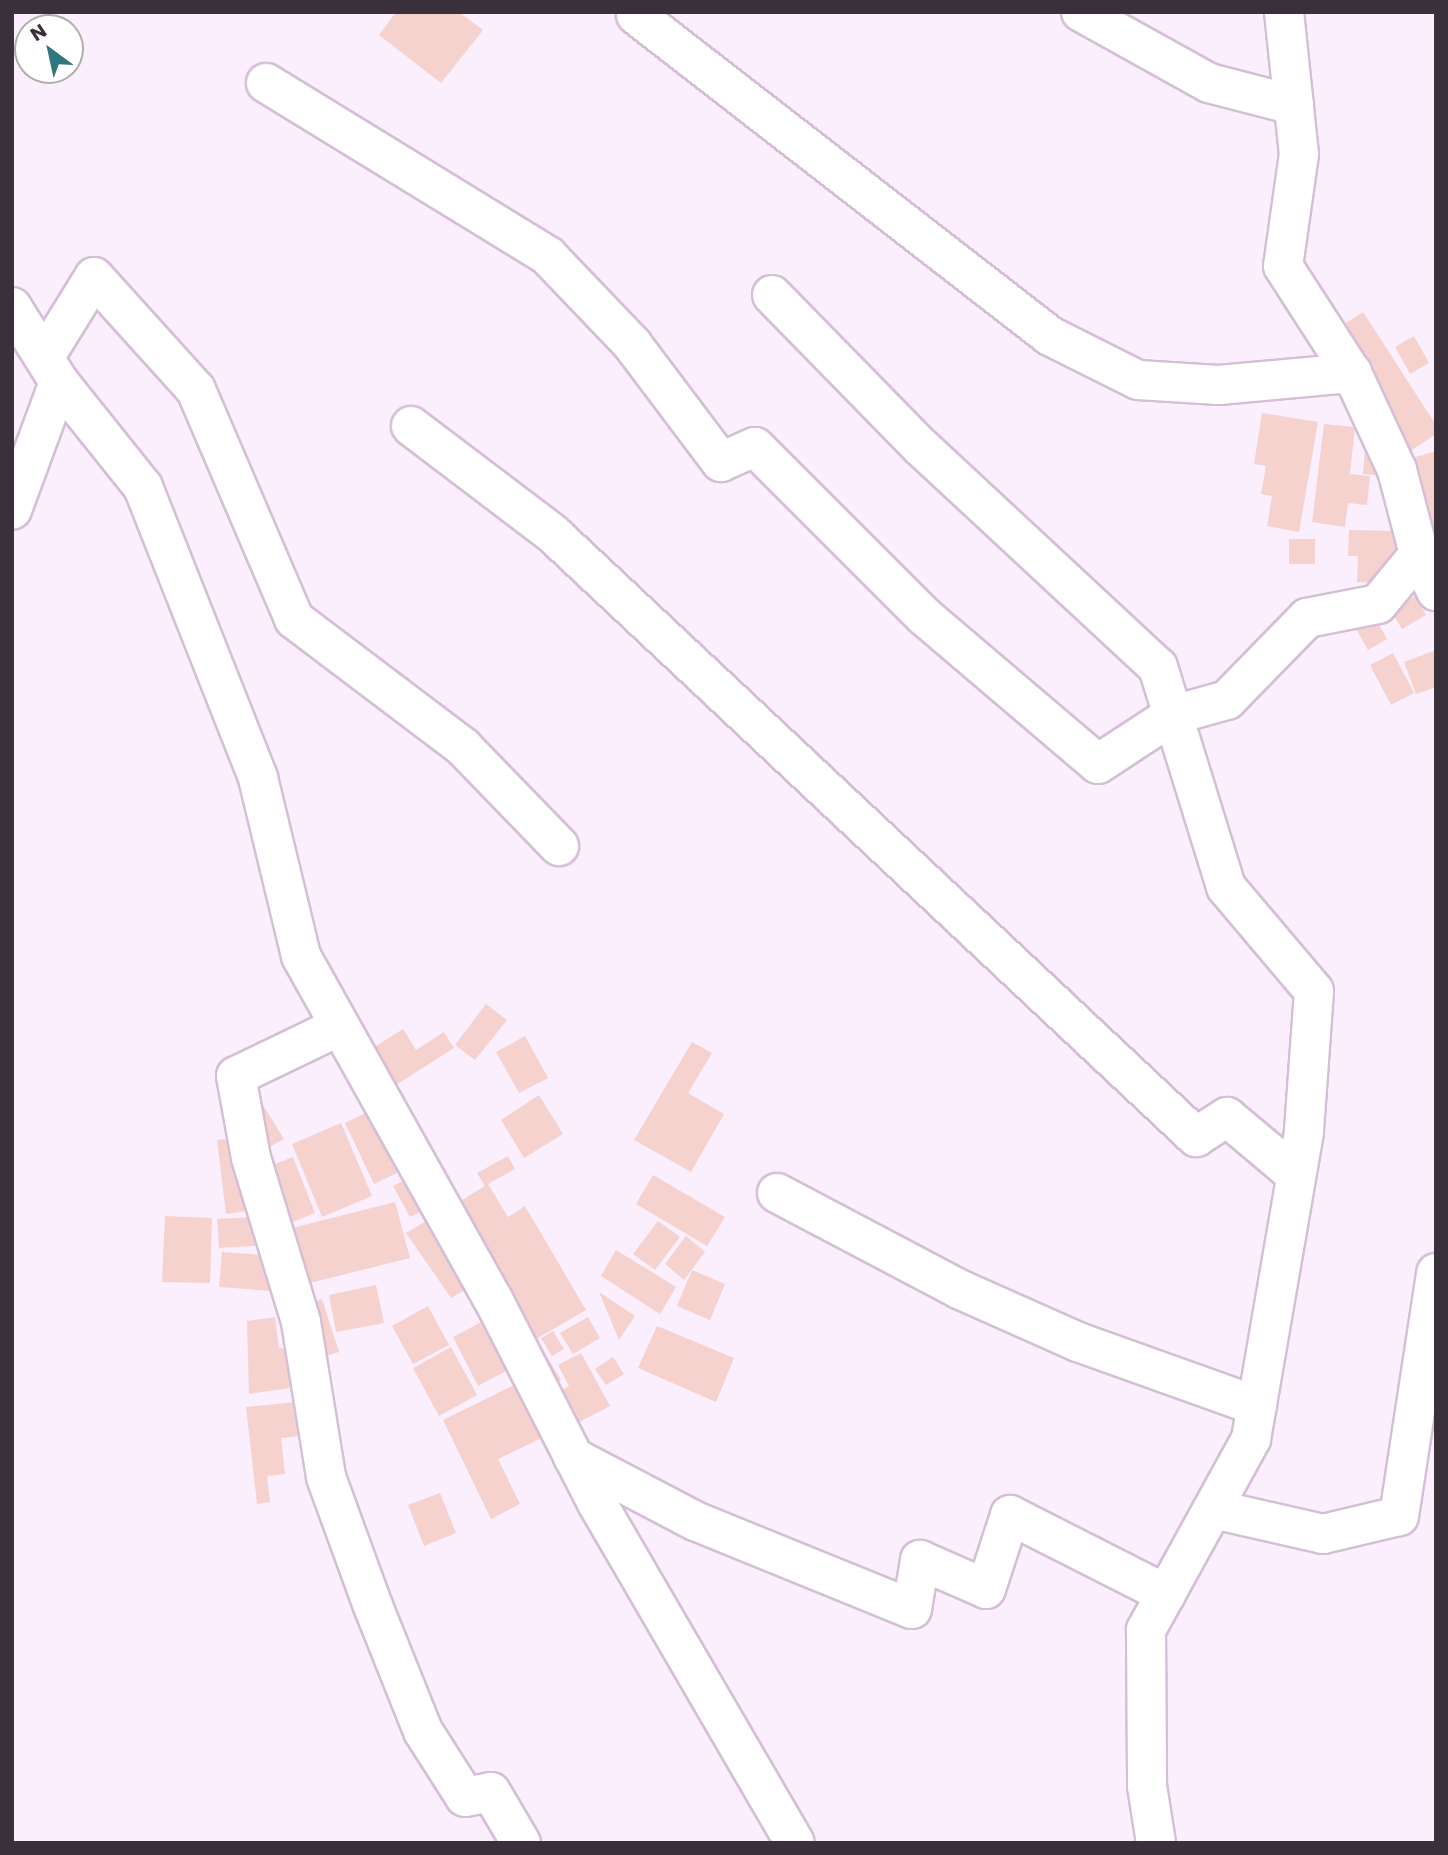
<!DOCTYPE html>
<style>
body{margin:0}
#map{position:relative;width:1448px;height:1855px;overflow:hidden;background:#fbeefd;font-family:Poppins,sans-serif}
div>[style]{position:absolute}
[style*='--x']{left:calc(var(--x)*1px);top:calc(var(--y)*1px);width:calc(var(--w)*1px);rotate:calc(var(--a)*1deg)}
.building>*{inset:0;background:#f5d2ce}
.roads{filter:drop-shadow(2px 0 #d4bfd7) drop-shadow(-2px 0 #d4bfd7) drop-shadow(0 2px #d4bfd7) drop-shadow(0 -2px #d4bfd7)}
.street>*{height:38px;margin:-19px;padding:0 19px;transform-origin:19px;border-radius:19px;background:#fff}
span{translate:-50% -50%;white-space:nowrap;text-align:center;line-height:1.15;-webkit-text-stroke:5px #fff;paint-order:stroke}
.frame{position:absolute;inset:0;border:14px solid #39303a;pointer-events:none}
.north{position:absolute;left:14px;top:14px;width:70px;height:70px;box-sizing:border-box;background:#fff;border:2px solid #b0acb0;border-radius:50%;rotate:327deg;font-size:19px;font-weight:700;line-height:28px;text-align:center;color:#39303a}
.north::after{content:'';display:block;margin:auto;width:24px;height:32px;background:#2d777d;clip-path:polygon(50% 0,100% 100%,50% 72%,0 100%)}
</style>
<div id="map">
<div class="building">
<div style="clip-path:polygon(396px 12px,459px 12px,483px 30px,441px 83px,379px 35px)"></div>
<div style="clip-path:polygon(1363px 312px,1436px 425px,1436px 434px,1409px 452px,1332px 332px)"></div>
<div style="clip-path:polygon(1414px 336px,1429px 363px,1410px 374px,1395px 347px)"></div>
<div style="clip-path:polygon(1262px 413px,1318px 422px,1299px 532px,1267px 526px,1272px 496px,1261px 494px,1266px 466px,1254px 464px)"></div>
<div style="clip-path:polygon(1324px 424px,1355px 427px,1350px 474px,1370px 476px,1367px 505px,1348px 503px,1345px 527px,1312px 522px)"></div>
<div style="clip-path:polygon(1365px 449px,1375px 450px,1385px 476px,1363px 474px)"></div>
<div style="clip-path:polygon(1436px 451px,1436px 556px,1406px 460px)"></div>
<div style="clip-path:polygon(1349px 530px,1397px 531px,1396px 557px,1375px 583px,1357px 582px,1358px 556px,1348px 556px)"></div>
<div style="clip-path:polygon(1289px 539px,1315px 539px,1315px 564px,1289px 564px)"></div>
<div style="clip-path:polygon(1415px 596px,1426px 615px,1402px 629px,1391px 611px)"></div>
<div style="clip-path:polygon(1374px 616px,1387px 639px,1368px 650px,1355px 627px)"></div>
<div style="clip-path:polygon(1436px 650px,1436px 687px,1416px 694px,1404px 662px)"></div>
<div style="clip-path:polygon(1393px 653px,1414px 693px,1391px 705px,1370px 665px)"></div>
<div style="clip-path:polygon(486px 1004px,507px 1020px,475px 1060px,455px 1045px)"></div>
<div style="clip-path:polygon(403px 1029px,416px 1050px,444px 1032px,454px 1048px,388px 1090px,365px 1053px)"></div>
<div style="clip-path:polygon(525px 1036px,548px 1078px,519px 1093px,496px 1052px)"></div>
<div style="clip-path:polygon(692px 1042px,712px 1053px,688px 1093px,724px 1114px,691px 1172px,634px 1140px)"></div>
<div style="clip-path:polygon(539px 1095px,563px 1134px,524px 1158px,501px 1120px)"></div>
<div style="clip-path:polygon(258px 1097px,284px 1139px,269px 1147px,243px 1106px)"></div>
<div style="clip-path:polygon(378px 1107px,407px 1168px,374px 1184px,345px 1123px)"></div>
<div style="clip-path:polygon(341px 1123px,372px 1196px,322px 1217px,292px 1144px)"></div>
<div style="clip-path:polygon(244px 1137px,253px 1210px,226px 1214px,217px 1140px)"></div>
<div style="clip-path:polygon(270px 1149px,275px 1164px,293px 1157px,315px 1213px,280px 1227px,252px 1156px)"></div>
<div style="clip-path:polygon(508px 1156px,515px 1169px,488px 1184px,508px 1217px,525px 1206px,586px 1310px,524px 1346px,444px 1211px,485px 1186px,477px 1173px)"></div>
<div style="clip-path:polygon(653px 1175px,725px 1217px,707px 1246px,636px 1204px)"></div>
<div style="clip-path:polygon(412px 1176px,429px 1208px,410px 1217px,393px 1186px)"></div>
<div style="clip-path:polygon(395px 1202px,410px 1258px,294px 1287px,280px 1231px)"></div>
<div style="clip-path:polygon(438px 1214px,478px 1282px,451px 1298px,406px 1233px)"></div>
<div style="clip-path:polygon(165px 1216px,212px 1218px,210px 1283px,162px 1282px)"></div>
<div style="clip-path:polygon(267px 1216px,268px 1245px,219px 1248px,217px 1219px)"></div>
<div style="clip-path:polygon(658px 1221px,680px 1237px,655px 1270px,633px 1254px)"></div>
<div style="clip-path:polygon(686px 1236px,705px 1252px,684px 1280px,665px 1264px)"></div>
<div style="clip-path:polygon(616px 1250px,676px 1287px,660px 1314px,601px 1276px)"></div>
<div style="clip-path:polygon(222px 1252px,274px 1256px,272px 1291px,219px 1287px)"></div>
<div style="clip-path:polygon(692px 1270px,725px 1284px,710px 1320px,677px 1306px)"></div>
<div style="clip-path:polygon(376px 1285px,384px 1323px,336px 1332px,329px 1295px)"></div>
<div style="clip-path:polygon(599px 1292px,635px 1316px,619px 1340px)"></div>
<div style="clip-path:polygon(322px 1299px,339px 1352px,316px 1359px,300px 1306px)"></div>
<div style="clip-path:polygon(428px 1306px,449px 1345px,413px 1364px,392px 1326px)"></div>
<div style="clip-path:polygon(275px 1317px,279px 1348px,291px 1350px,297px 1387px,249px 1394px,247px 1321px)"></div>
<div style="clip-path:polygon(588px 1317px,600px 1338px,573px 1354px,560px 1333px)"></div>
<div style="clip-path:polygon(489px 1318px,514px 1367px,478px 1386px,453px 1337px)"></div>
<div style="clip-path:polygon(657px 1326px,734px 1358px,716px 1402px,638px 1368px)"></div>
<div style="clip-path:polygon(553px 1331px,564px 1349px,552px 1356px,541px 1338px)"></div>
<div style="clip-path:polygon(538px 1342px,561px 1380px,545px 1388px,523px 1351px)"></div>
<div style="clip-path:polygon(451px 1347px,477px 1395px,439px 1416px,413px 1368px)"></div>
<div style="clip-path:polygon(581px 1353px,610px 1406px,566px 1429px,548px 1397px,569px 1386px,558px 1365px)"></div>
<div style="clip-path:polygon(613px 1357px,624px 1374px,606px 1385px,595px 1369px)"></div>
<div style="clip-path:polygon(520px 1382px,546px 1436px,498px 1459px,520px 1504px,491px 1519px,443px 1420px)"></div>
<div style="clip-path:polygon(306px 1401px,310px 1435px,281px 1438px,285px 1474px,267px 1476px,270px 1502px,257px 1504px,246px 1407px)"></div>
<div style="clip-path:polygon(440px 1493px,456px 1533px,424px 1546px,408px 1505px)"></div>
</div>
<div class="roads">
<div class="street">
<div style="--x:1081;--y:12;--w:146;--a:29"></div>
<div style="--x:1209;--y:83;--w:88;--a:14.5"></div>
<div style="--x:1284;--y:12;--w:143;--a:84"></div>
<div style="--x:1299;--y:154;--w:113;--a:98.1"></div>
<div style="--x:1283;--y:266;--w:127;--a:57.2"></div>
<div style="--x:1352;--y:373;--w:107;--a:65.1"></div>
<div style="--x:1397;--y:470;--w:87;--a:75.3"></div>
<div style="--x:1419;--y:554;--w:41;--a:65.3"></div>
<div style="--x:636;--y:15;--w:524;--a:37.79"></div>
<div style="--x:1050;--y:336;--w:98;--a:26.6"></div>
<div style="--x:1138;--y:380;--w:81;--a:3.5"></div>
<div style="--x:1219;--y:385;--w:134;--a:-5.2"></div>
<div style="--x:266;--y:83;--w:331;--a:31.5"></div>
<div style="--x:548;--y:256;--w:122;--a:46.3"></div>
<div style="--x:632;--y:344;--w:148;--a:53"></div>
<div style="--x:721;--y:462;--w:37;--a:-24"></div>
<div style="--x:755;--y:447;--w:239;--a:45"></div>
<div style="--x:924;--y:616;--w:228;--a:40.4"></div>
<div style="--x:1098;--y:764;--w:90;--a:-33.2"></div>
<div style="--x:1173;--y:715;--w:56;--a:-15.5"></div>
<div style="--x:1227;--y:700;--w:115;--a:-45.7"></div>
<div style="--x:1307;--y:618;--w:72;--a:-11.2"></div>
<div style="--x:1378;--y:604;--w:65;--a:-50.6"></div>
<div style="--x:772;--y:295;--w:213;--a:45.6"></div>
<div style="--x:921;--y:447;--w:323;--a:42.9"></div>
<div style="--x:1158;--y:667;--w:230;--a:72.8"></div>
<div style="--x:1226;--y:887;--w:136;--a:49.8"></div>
<div style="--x:1314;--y:991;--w:141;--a:94.1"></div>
<div style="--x:1304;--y:1132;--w:312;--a:99.8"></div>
<div style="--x:1251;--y:1439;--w:218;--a:118.8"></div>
<div style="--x:1146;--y:1630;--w:156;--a:89.6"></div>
<div style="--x:1147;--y:1786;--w:58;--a:81"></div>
<div style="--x:12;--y:307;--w:89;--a:57.9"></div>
<div style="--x:59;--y:382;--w:136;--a:110.2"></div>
<div style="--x:44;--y:358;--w:95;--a:-58.3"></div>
<div style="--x:94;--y:277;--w:152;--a:47.9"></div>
<div style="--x:196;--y:390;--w:249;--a:66.8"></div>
<div style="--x:294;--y:619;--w:212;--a:37.1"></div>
<div style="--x:463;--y:747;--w:138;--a:45.9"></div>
<div style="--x:59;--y:382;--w:134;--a:51.3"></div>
<div style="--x:143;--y:487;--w:313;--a:68.4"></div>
<div style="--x:258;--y:778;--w:183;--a:76.4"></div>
<div style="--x:301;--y:956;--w:393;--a:60.8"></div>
<div style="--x:493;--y:1299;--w:229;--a:63"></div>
<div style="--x:597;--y:1503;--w:393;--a:59.8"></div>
<div style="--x:411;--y:426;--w:177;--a:37.2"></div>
<div style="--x:552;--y:533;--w:883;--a:43.16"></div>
<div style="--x:1196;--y:1137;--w:37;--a:-33"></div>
<div style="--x:1227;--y:1117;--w:90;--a:40"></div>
<div style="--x:338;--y:1027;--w:113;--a:154.3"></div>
<div style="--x:236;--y:1076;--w:83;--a:79.6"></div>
<div style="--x:251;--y:1158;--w:171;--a:73"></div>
<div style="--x:301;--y:1322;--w:157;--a:80.8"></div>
<div style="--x:326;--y:1477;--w:137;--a:70"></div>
<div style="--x:373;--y:1606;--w:135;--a:68.2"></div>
<div style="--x:423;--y:1731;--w:78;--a:57.5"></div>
<div style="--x:465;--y:1797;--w:26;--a:-11"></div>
<div style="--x:491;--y:1792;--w:59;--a:59.5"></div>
<div style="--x:777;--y:1193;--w:206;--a:27.8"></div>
<div style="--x:959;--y:1289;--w:130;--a:24"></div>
<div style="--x:1078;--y:1342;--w:190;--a:19.7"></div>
<div style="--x:573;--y:1457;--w:138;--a:27.7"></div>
<div style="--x:695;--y:1521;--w:234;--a:22.1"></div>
<div style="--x:912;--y:1609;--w:50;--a:-80.7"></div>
<div style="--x:920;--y:1560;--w:72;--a:23.7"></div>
<div style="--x:986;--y:1589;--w:78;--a:-72"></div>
<div style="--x:1010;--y:1515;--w:175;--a:26.9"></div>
<div style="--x:1213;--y:1509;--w:113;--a:12.8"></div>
<div style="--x:1323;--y:1534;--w:78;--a:-13.3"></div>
<div style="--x:1399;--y:1516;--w:246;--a:-81.3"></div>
</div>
</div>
<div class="frame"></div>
<div class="north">N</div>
</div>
